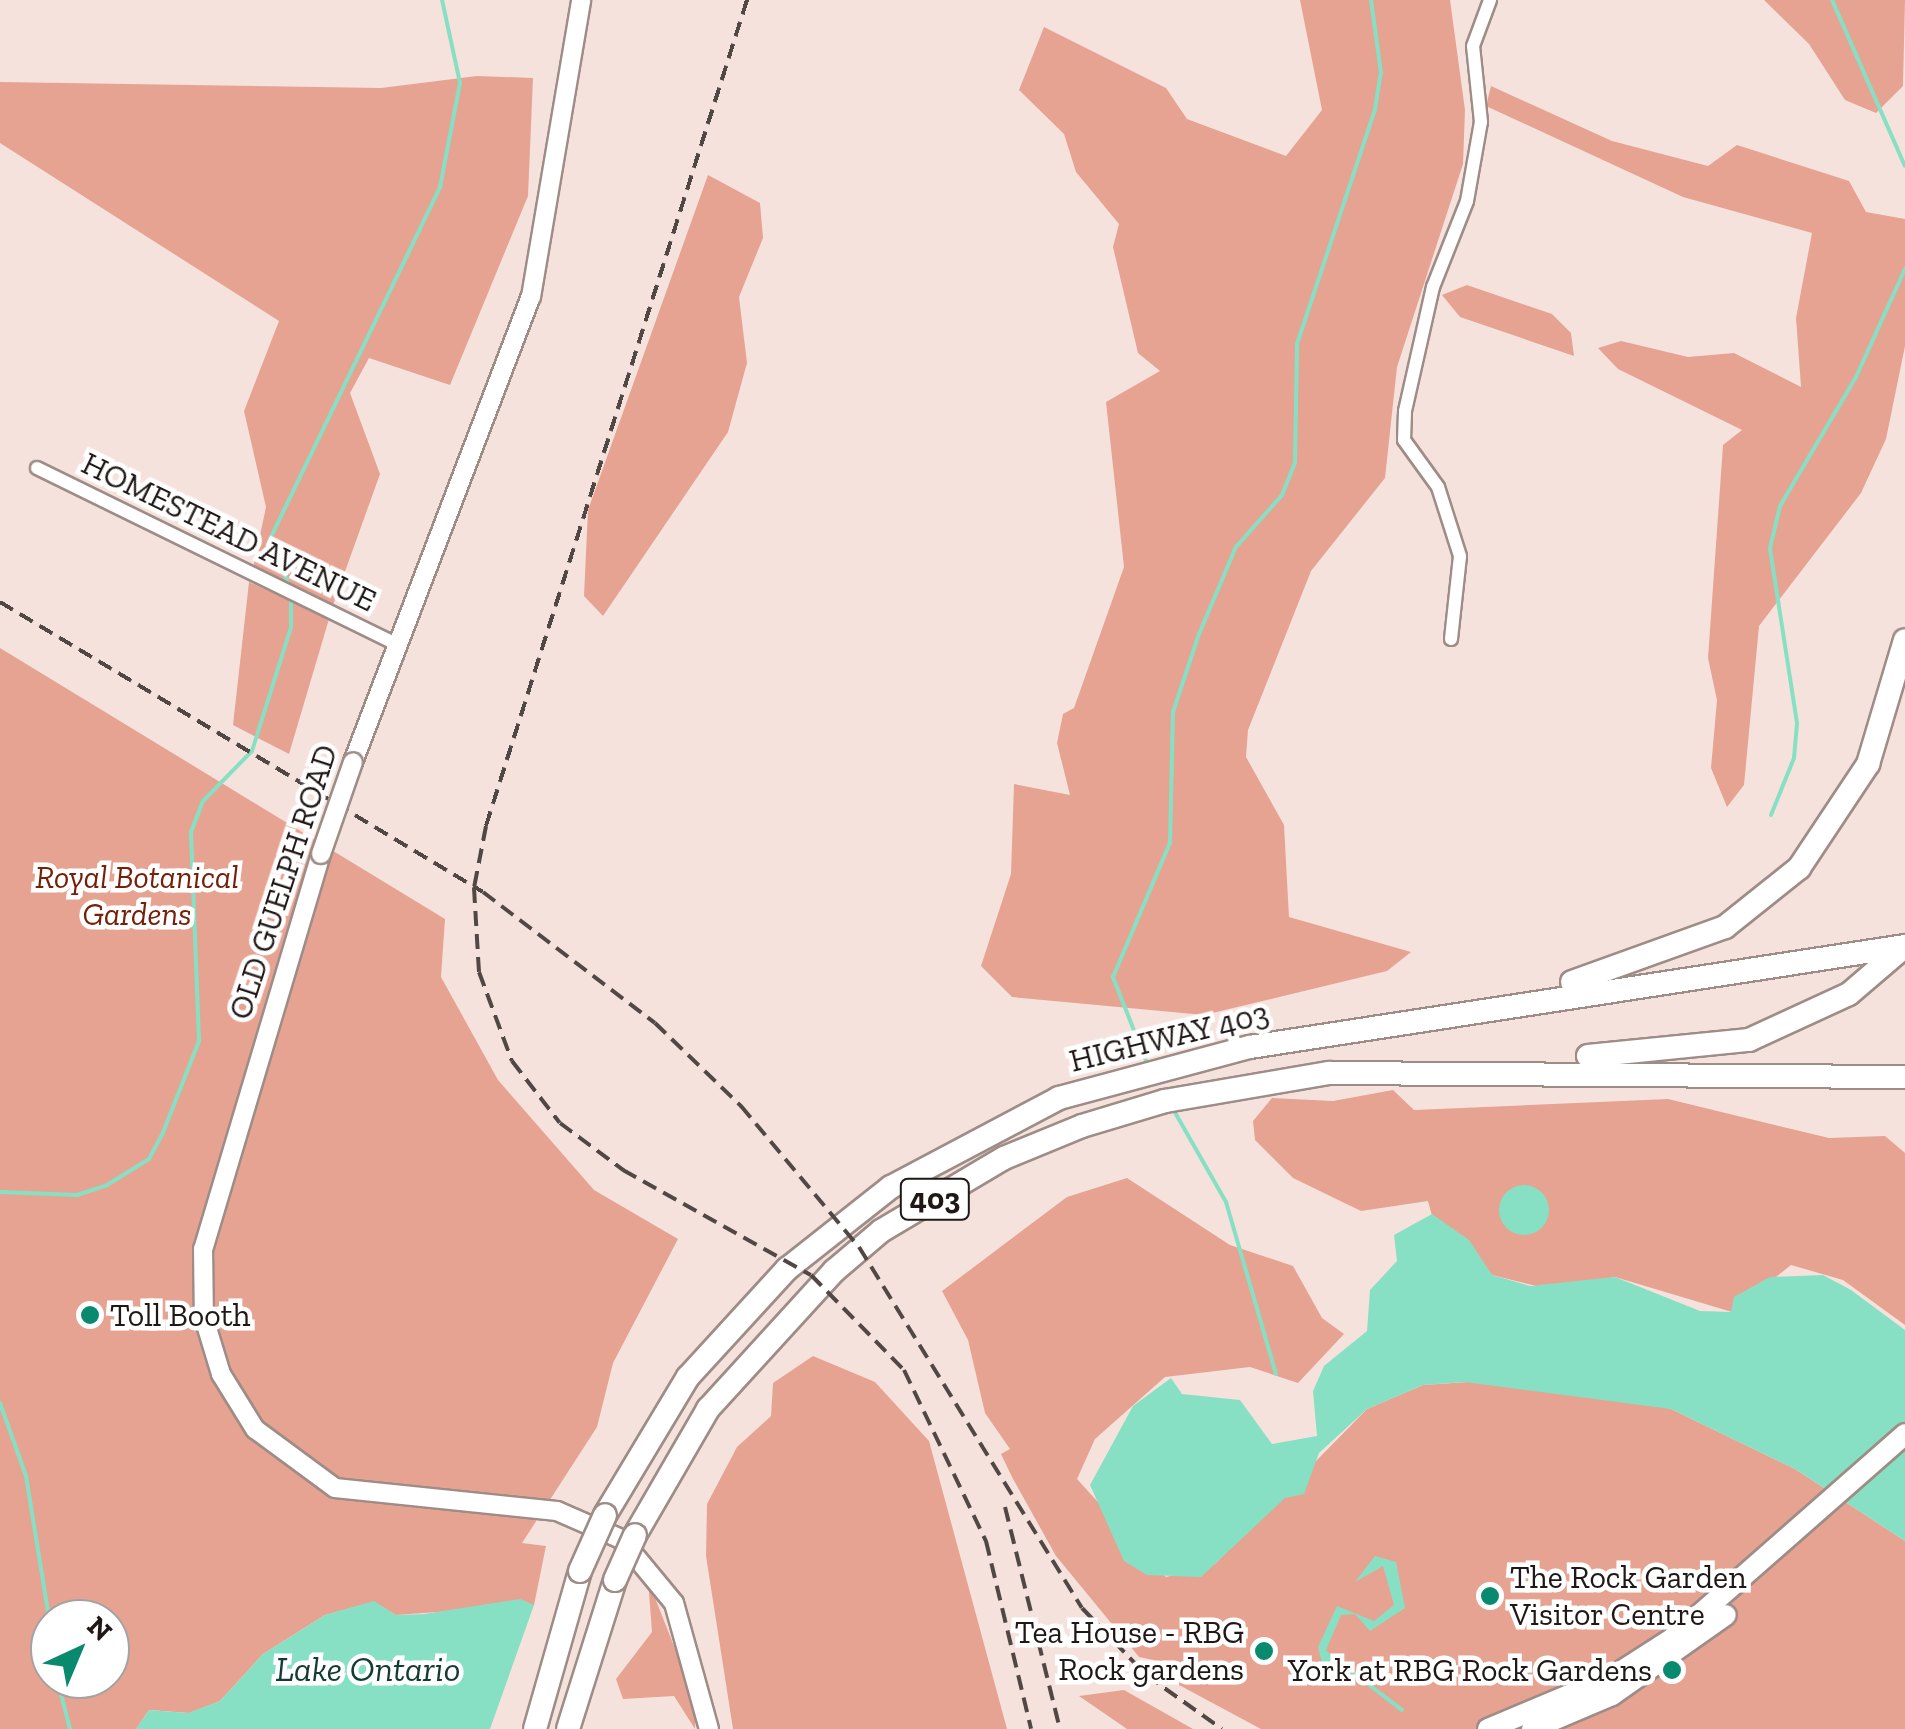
<!DOCTYPE html>
<style>
body{margin:0}
#map{position:relative;width:1905px;height:1729px;overflow:hidden;background:#f6e2dd;font-family:"Zilla Slab",serif}
div>[style]{position:absolute}
[style*='--x']{left:calc(var(--x)*1px);top:calc(var(--y)*1px);width:calc(var(--w)*1px);rotate:calc(var(--a)*1deg)}
.green>*{inset:0;background:#e6a392}
.water>*{inset:0;background:#88e0c4}
.round{border-radius:50%}
.stream>*{height:4px;margin:-2px;padding:0 2px;transform-origin:2px;border-radius:2px;background:#88e0c4}
.roads{filter:drop-shadow(2px 0 #9e8c87) drop-shadow(-2px 0 #9e8c87) drop-shadow(0 2px #9e8c87) drop-shadow(0 -2px #9e8c87)}
.street>*{height:12px;margin:-6px;padding:0 6px;transform-origin:6px;border-radius:6px;background:#fff}
.secondary>*{height:18px;margin:-9px;padding:0 9px;transform-origin:9px;border-radius:9px;background:#fff}
.primary>*{height:20px;margin:-10px;padding:0 10px;transform-origin:10px;border-radius:10px;background:#fff}
.highway>*{height:22px;margin:-11px;padding:0 11px;transform-origin:11px;border-radius:11px;background:#fff}
.rail>*{height:4px;margin-top:-2px;transform-origin:0;background:repeating-linear-gradient(90deg,#514745 0 15px,transparent 0 23px)}
.bridges{filter:drop-shadow(2px 0 #9e8c87) drop-shadow(-2px 0 #9e8c87) drop-shadow(0 2px #9e8c87) drop-shadow(0 -2px #9e8c87)}
.secondary-bridge>*{height:18px;margin:-9px;padding:0 9px;transform-origin:9px;border-radius:9px;background:#fff}
.highway-bridge>*{height:22px;margin:-11px;padding:0 11px;transform-origin:11px;border-radius:11px;background:#fff}
.dots>*{width:28px;height:28px;translate:-50% -50%;box-sizing:border-box;border:5px solid #fff;border-radius:50%}
span{translate:-50% -50%;white-space:nowrap;text-align:center;line-height:1.15;-webkit-text-stroke:9px #fff;paint-order:stroke}
.shield-label span{padding:2px 8px;background:#fff;border:2px solid;border-radius:8px;-webkit-text-stroke-width:0}
.shield-label{font-size:30px;color:#1f1816;font-weight:700}
.street-label{font-size:32px;color:#1f1816}
.park-label{font-size:32px;color:#772009;font-style:italic}
.poi-label{font-size:32px;color:#1f1816}
.left{translate:0 -50%;text-align:left}
.right{translate:-100% -50%;text-align:right}
.water-label{font-size:35px;color:#143c31;font-style:italic}
.north{position:absolute;left:30px;top:1599px;width:100px;height:100px;box-sizing:border-box;background:#fff;border:2px solid #a5a3a2;border-radius:50%;rotate:44deg;font-size:28px;font-weight:700;line-height:40px;text-align:center;color:#1f1816}
.north::after{content:'';display:block;margin:auto;width:35px;height:45px;background:#09896d;clip-path:polygon(50% 0,100% 100%,50% 72%,0 100%)}
</style>
<div id="map">
<div class="green">
<div style="clip-path:polygon(1300px 0,1450px 0,1465px 110px,1463px 164px,1397px 367px,1385px 478px,1311px 571px,1248px 730px,1246px 757px,1284px 825px,1289px 917px,1411px 952px,1387px 971px,1204px 1015px,1012px 997px,981px 966px,1011px 874px,1014px 784px,1070px 795px,1057px 743px,1063px 714px,1074px 708px,1124px 567px,1106px 402px,1160px 371px,1138px 353px,1113px 247px,1119px 224px,1076px 172px,1064px 134px,1019px 90px,1044px 27px,1166px 88px,1187px 119px,1286px 156px,1322px 110px)"></div>
<div style="clip-path:polygon(1764px 0,1905px 0,1903px 86px,1876px 113px,1845px 100px,1809px 44px)"></div>
<div style="clip-path:polygon(477px 76px,533px 78px,528px 196px,450px 385px,369px 358px,350px 393px,380px 474px,333px 605px,253px 568px,266px 507px,244px 411px,279px 321px,0 143px,0 82px,381px 88px)"></div>
<div style="clip-path:polygon(1491px 86px,1612px 141px,1708px 166px,1737px 145px,1849px 181px,1866px 212px,1905px 219px,1905px 346px,1886px 439px,1861px 493px,1759px 626px,1744px 785px,1727px 807px,1711px 768px,1717px 700px,1708px 658px,1723px 445px,1742px 430px,1618px 369px,1598px 348px,1621px 341px,1688px 357px,1734px 353px,1801px 387px,1796px 318px,1812px 233px,1683px 197px,1486px 106px)"></div>
<div style="clip-path:polygon(708px 175px,760px 203px,763px 238px,739px 297px,747px 363px,728px 432px,603px 616px,584px 596px,588px 510px)"></div>
<div style="clip-path:polygon(1467px 285px,1552px 314px,1571px 333px,1574px 356px,1460px 317px,1442px 295px)"></div>
<div style="clip-path:polygon(249px 582px,329px 619px,289px 754px,233px 725px)"></div>
<div style="clip-path:polygon(evenodd,0 648px,445px 919px,441px 977px,498px 1080px,594px 1190px,678px 1239px,613px 1363px,597px 1427px,522px 1543px,546px 1546px,534px 1605px,396px 1615px,373px 1602px,325px 1615px,263px 1654px,220px 1701px,189px 1713px,149px 1710px,136px 1729px,0 1729px,0 648px,50px 1619px,110px 1619px,110px 1679px,50px 1679px,50px 1619px)"></div>
<div style="clip-path:polygon(1393px 1090px,1414px 1110px,1668px 1099px,1829px 1138px,1885px 1136px,1905px 1153px,1905px 1325px,1843px 1280px,1791px 1265px,1732px 1312px,1615px 1277px,1548px 1289px,1492px 1275px,1434px 1223px,1428px 1201px,1361px 1211px,1293px 1178px,1255px 1140px,1253px 1121px,1272px 1098px,1333px 1101px)"></div>
<div style="clip-path:polygon(1127px 1178px,1230px 1245px,1293px 1266px,1322px 1318px,1344px 1334px,1298px 1383px,1250px 1367px,1165px 1377px,1095px 1439px,1077px 1479px,1166px 1577px,1215px 1564px,1367px 1409px,1423px 1385px,1559px 1376px,1671px 1409px,1795px 1469px,1905px 1541px,1905px 1729px,1261px 1729px,1179px 1685px,1182px 1666px,1139px 1657px,1056px 1556px,1012px 1477px,1001px 1454px,1010px 1449px,985px 1413px,968px 1340px,942px 1291px,1067px 1197px)"></div>
<div style="clip-path:polygon(813px 1356px,875px 1382px,929px 1441px,1007px 1729px,733px 1729px,706px 1556px,707px 1504px,737px 1447px,771px 1416px,773px 1383px)"></div>
<div style="clip-path:polygon(648px 1580px,696px 1702px,695px 1729px,674px 1696px,623px 1699px,616px 1679px,652px 1632px)"></div>
<div style="clip-path:polygon(1124px 1690px,1193px 1729px,1127px 1729px,1079px 1696px)"></div>
</div>
<div class="water">
<div class="round" style="left:1499px;top:1185px;width:50px;height:50px"></div>
<div style="clip-path:polygon(1432px 1214px,1469px 1240px,1492px 1275px,1530px 1286px,1615px 1277px,1700px 1311px,1731px 1312px,1734px 1297px,1770px 1277px,1823px 1275px,1851px 1290px,1905px 1330px,1905px 1541px,1795px 1469px,1671px 1409px,1465px 1382px,1423px 1385px,1367px 1409px,1319px 1453px,1304px 1494px,1285px 1498px,1201px 1577px,1147px 1575px,1124px 1561px,1090px 1485px,1133px 1406px,1171px 1378px,1182px 1394px,1240px 1400px,1272px 1444px,1317px 1436px,1313px 1391px,1324px 1366px,1367px 1331px,1370px 1290px,1397px 1261px,1394px 1235px)"></div>
<div style="clip-path:polygon(1375px 1556px,1396px 1562px,1405px 1608px,1370px 1631px,1355px 1614px,1341px 1615px,1326px 1650px,1347px 1673px,1322px 1663px,1318px 1647px,1337px 1606px,1374px 1621px,1394px 1605px,1383px 1566px,1355px 1582px)"></div>
<div style="clip-path:polygon(520px 1599px,534px 1605px,490px 1729px,136px 1729px,149px 1710px,188px 1713px,220px 1701px,263px 1654px,325px 1615px,374px 1601px,396px 1615px,424px 1614px)"></div>
</div>
<div class="stream">
<div style="--x:1832;--y:0;--w:181;--a:66.3"></div>
<div style="--x:290;--y:588;--w:53;--a:-112.2"></div>
<div style="--x:270;--y:539;--w:391;--a:-64.2"></div>
<div style="--x:440;--y:187;--w:106;--a:-79.1"></div>
<div style="--x:460;--y:83;--w:85;--a:-102.2"></div>
<div style="--x:1771;--y:815;--w:61;--a:-68"></div>
<div style="--x:1794;--y:758;--w:35;--a:-85"></div>
<div style="--x:1797;--y:723;--w:177;--a:-98.8"></div>
<div style="--x:1770;--y:548;--w:43;--a:-76.6"></div>
<div style="--x:1780;--y:506;--w:150;--a:-59.5"></div>
<div style="--x:1856;--y:377;--w:119;--a:-65.6"></div>
<div style="--x:1148;--y:1066;--w:96;--a:-111.5"></div>
<div style="--x:1113;--y:977;--w:146;--a:-67"></div>
<div style="--x:1170;--y:843;--w:131;--a:-88.7"></div>
<div style="--x:1173;--y:712;--w:82;--a:-71.6"></div>
<div style="--x:1199;--y:634;--w:95;--a:-67"></div>
<div style="--x:1236;--y:547;--w:69;--a:-48.5"></div>
<div style="--x:1282;--y:495;--w:35;--a:-68"></div>
<div style="--x:1295;--y:462;--w:118;--a:-89"></div>
<div style="--x:1297;--y:344;--w:248;--a:-71.6"></div>
<div style="--x:1375;--y:109;--w:36;--a:-81"></div>
<div style="--x:1381;--y:73;--w:74;--a:-97.8"></div>
<div style="--x:1173;--y:1109;--w:107;--a:60.3"></div>
<div style="--x:1226;--y:1202;--w:179;--a:73.8"></div>
<div style="--x:0;--y:1192;--w:77;--a:2.2"></div>
<div style="--x:77;--y:1195;--w:32;--a:-18"></div>
<div style="--x:107;--y:1185;--w:49;--a:-31.8"></div>
<div style="--x:149;--y:1159;--w:27;--a:-62"></div>
<div style="--x:162;--y:1135;--w:101;--a:-68.5"></div>
<div style="--x:199;--y:1041;--w:209;--a:-92.2"></div>
<div style="--x:191;--y:832;--w:33;--a:-69"></div>
<div style="--x:203;--y:801;--w:70;--a:-45.6"></div>
<div style="--x:252;--y:751;--w:130;--a:-72.5"></div>
<div style="--x:291;--y:627;--w:30;--a:-90"></div>
<div style="--x:0;--y:1403;--w:77;--a:70.4"></div>
<div style="--x:26;--y:1476;--w:151;--a:80.8"></div>
<div style="--x:1351;--y:1671;--w:64;--a:37.4"></div>
<div style="--x:57;--y:1679;--w:52;--a:75.4"></div>
</div>
<div class="roads">
<div class="street">
<div style="--x:37;--y:468;--w:401;--a:26.1"></div>
<div style="--x:1451;--y:639;--w:83;--a:-83.8"></div>
<div style="--x:1460;--y:556;--w:72;--a:-107.7"></div>
<div style="--x:1438;--y:487;--w:58;--a:-125.9"></div>
<div style="--x:1404;--y:440;--w:29;--a:-88"></div>
<div style="--x:1405;--y:411;--w:127;--a:-77.3"></div>
<div style="--x:1433;--y:287;--w:92;--a:-68.4"></div>
<div style="--x:1467;--y:201;--w:80;--a:-80"></div>
<div style="--x:1481;--y:122;--w:76;--a:-96"></div>
<div style="--x:1473;--y:46;--w:49;--a:-69.7"></div>
</div>
<div class="secondary">
<div style="--x:353;--y:762;--w:498;--a:-69.1"></div>
<div style="--x:531;--y:297;--w:301;--a:-80.4"></div>
<div style="--x:321;--y:854;--w:412;--a:106.6"></div>
<div style="--x:203;--y:1249;--w:69;--a:89.2"></div>
<div style="--x:204;--y:1318;--w:59;--a:73.1"></div>
<div style="--x:221;--y:1374;--w:65;--a:58.3"></div>
<div style="--x:255;--y:1429;--w:99;--a:36.4"></div>
<div style="--x:335;--y:1488;--w:223;--a:5.9"></div>
<div style="--x:557;--y:1511;--w:70;--a:23.6"></div>
<div style="--x:621;--y:1539;--w:83;--a:50.4"></div>
<div style="--x:674;--y:1603;--w:131;--a:74.5"></div>
</div>
<div class="primary">
<div style="--x:1488;--y:1729;--w:137;--a:-22.8"></div>
<div style="--x:1614;--y:1676;--w:70;--a:-32.8"></div>
<div style="--x:1673;--y:1638;--w:309;--a:-41.3"></div>
<div style="--x:1532;--y:1729;--w:87;--a:-23"></div>
<div style="--x:1612;--y:1695;--w:139;--a:-35.1"></div>
</div>
<div class="highway">
<div style="--x:1572;--y:982;--w:163;--a:-19.8"></div>
<div style="--x:1725;--y:927;--w:95;--a:-38.6"></div>
<div style="--x:1799;--y:868;--w:125;--a:-56.4"></div>
<div style="--x:1868;--y:764;--w:129;--a:-73.4"></div>
<div style="--x:1588;--y:1056;--w:162;--a:-5.7"></div>
<div style="--x:1749;--y:1040;--w:110;--a:-24.7"></div>
<div style="--x:1849;--y:994;--w:74;--a:-40.6"></div>
<div style="--x:605;--y:1515;--w:161;--a:-59"></div>
<div style="--x:688;--y:1377;--w:147;--a:-47.5"></div>
<div style="--x:787;--y:1269;--w:132;--a:-38.3"></div>
<div style="--x:891;--y:1187;--w:190;--a:-27.9"></div>
<div style="--x:1059;--y:1098;--w:198;--a:-15"></div>
<div style="--x:1250;--y:1047;--w:663;--a:-8.77"></div>
<div style="--x:635;--y:1535;--w:146;--a:-59.9"></div>
<div style="--x:708;--y:1409;--w:187;--a:-47.6"></div>
<div style="--x:834;--y:1271;--w:62;--a:-40.4"></div>
<div style="--x:881;--y:1231;--w:143;--a:-30.7"></div>
<div style="--x:1004;--y:1158;--w:84;--a:-22.3"></div>
<div style="--x:1082;--y:1126;--w:87;--a:-16.8"></div>
<div style="--x:1165;--y:1101;--w:166;--a:-9.7"></div>
<div style="--x:1329;--y:1073;--w:576;--a:0.4"></div>
<div style="--x:535;--y:1729;--w:164;--a:-74.1"></div>
<div style="--x:568;--y:1729;--w:156;--a:-72.5"></div>
</div>
</div>
<div class="rail">
<div style="--x:747;--y:0;--w:866;--a:107.54"></div>
<div style="--x:486;--y:826;--w:63;--a:101"></div>
<div style="--x:474;--y:888;--w:84;--a:86.6"></div>
<div style="--x:479;--y:972;--w:95;--a:69.7"></div>
<div style="--x:512;--y:1061;--w:78;--a:52.3"></div>
<div style="--x:560;--y:1123;--w:79;--a:36.7"></div>
<div style="--x:623;--y:1170;--w:215;--a:29.2"></div>
<div style="--x:811;--y:1275;--w:133;--a:45.6"></div>
<div style="--x:904;--y:1370;--w:190;--a:64.4"></div>
<div style="--x:986;--y:1541;--w:193;--a:76.5"></div>
<div style="--x:0;--y:602;--w:563;--a:30.98"></div>
<div style="--x:483;--y:892;--w:216;--a:37.3"></div>
<div style="--x:655;--y:1023;--w:120;--a:44"></div>
<div style="--x:741;--y:1106;--w:184;--a:50.1"></div>
<div style="--x:859;--y:1247;--w:424;--a:58.3"></div>
<div style="--x:1082;--y:1608;--w:93;--a:46.3"></div>
<div style="--x:1146;--y:1675;--w:93;--a:35.4"></div>
<div style="--x:1005;--y:1507;--w:229;--a:76.1"></div>
</div>
<div class="bridges">
<div class="secondary-bridge">
<div style="--x:321;--y:854;--w:97;--a:-70.8"></div>
</div>
<div class="highway-bridge">
<div style="--x:580;--y:1571;--w:61;--a:-65.9"></div>
<div style="--x:615;--y:1580;--w:49;--a:-66"></div>
</div>
</div>
<div class="dots">
<div style="left:90px;top:1315px;background:#09896d"></div>
<div style="left:1490px;top:1596px;background:#09896d"></div>
<div style="left:1264px;top:1651px;background:#09896d"></div>
<div style="left:1672px;top:1670px;background:#09896d"></div>
</div>
<div class="shield-label">
<span style="left:935px;top:1199px">403</span>
</div>
<div class="street-label">
<span style="left:229px;top:532px;rotate:26deg">HOMESTEAD AVENUE</span>
<span style="left:283px;top:882px;rotate:-72deg">OLD GUELPH ROAD</span>
<span style="left:1169px;top:1037px;rotate:-14deg">HIGHWAY 403</span>
</div>
<div class="park-label">
<span style="left:137px;top:896px">Royal Botanical<br>Gardens</span>
</div>
<div class="poi-label">
<span class="left" style="left:110px;top:1315px">Toll Booth</span>
<span class="left" style="left:1510px;top:1596px">The Rock Garden<br>Visitor Centre</span>
<span class="right" style="left:1244px;top:1651px">Tea House - RBG<br>Rock gardens</span>
<span class="right" style="left:1652px;top:1670px">York at RBG Rock Gardens</span>
</div>
<div class="water-label">
<span style="left:368px;top:1669px">Lake Ontario</span>
</div>
<div class="north">N</div>
</div>
